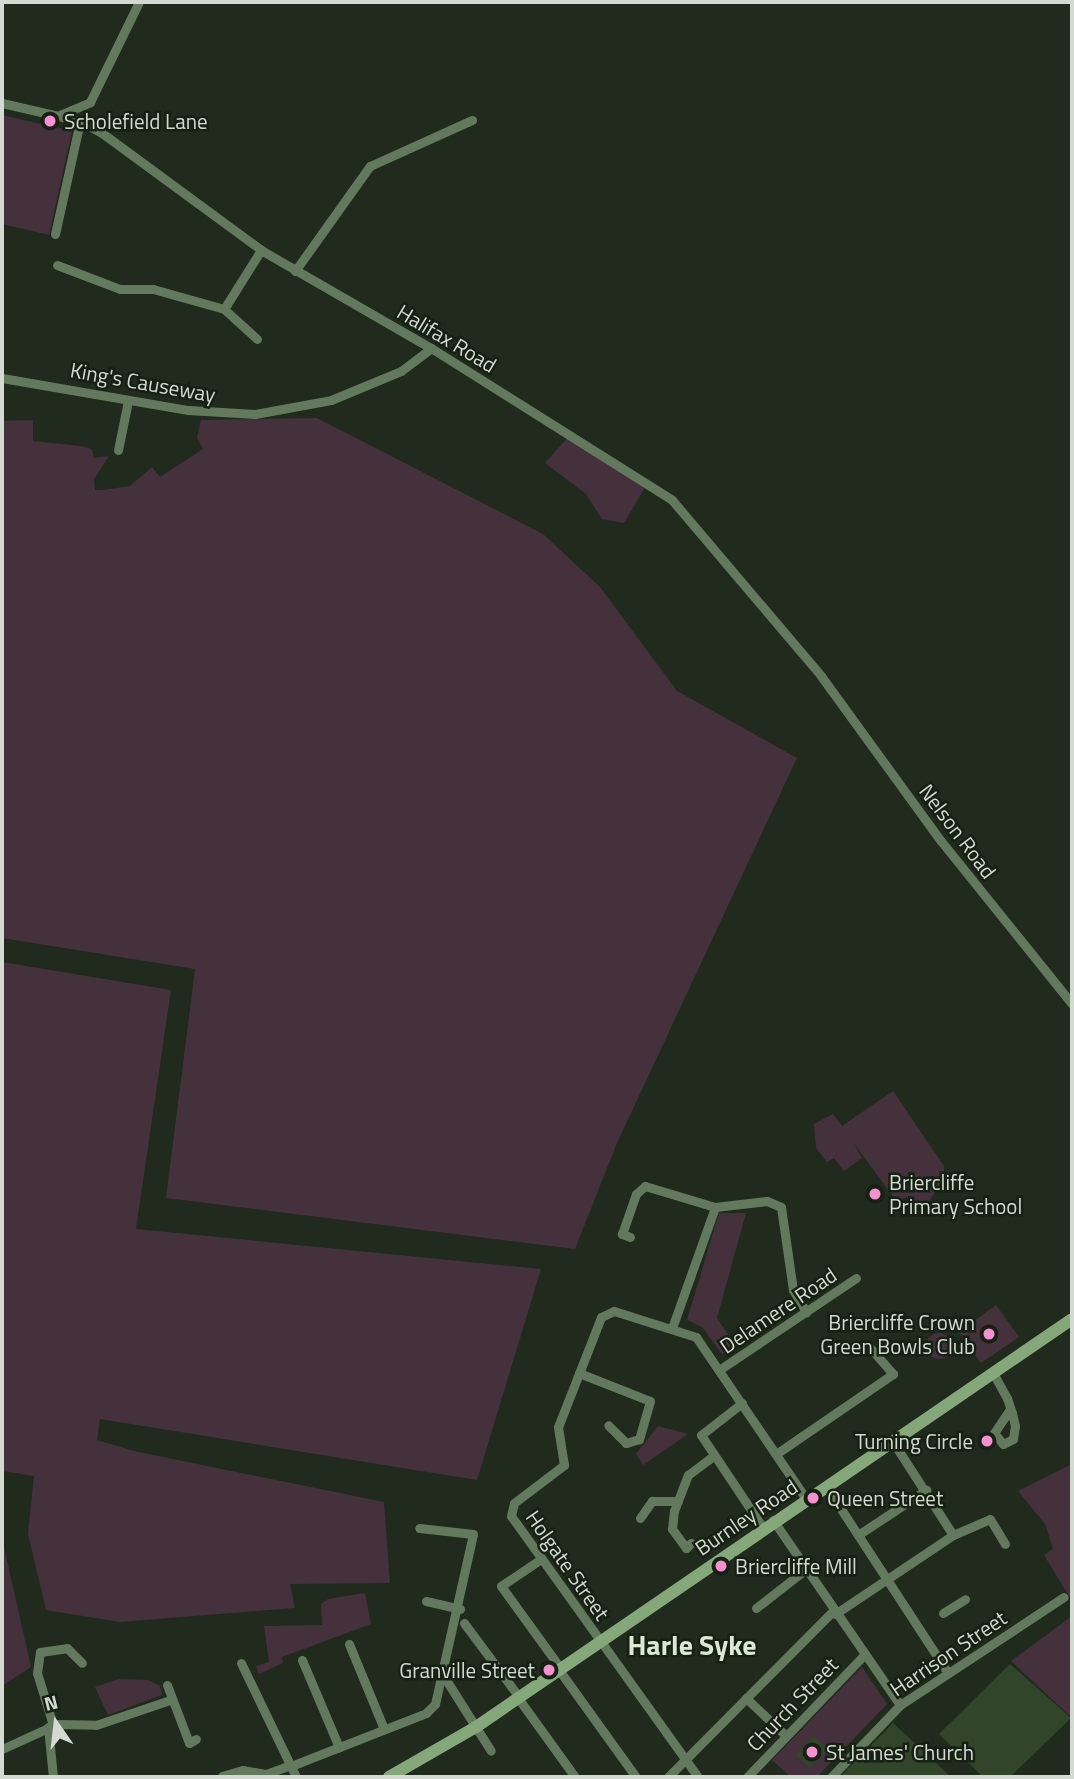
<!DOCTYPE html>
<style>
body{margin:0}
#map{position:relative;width:1074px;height:1779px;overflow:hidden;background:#202b1d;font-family:"Titillium Web",sans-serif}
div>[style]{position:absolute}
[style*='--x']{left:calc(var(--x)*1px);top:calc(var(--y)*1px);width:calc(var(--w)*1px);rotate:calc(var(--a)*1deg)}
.green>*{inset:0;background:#44313c}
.round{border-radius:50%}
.building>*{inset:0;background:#31452b}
.street>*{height:9px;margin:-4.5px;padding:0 4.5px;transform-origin:4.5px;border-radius:4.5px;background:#63795d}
.secondary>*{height:12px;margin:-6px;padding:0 6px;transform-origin:6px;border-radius:6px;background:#85a87a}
.dots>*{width:19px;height:19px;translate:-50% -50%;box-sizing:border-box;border:4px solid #162113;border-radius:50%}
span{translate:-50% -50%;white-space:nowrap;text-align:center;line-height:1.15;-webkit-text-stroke:5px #162113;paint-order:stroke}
.poi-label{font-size:21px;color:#d3dad1}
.left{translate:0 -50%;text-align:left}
.right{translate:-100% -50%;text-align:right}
.street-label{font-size:21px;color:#d3dad1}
.district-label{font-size:28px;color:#dae9d6;font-weight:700}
.frame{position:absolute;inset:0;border:4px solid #d3dad1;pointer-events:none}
.north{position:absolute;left:21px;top:1688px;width:70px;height:70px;-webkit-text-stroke:5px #162113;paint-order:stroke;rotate:346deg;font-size:19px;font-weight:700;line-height:28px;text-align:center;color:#d3dad1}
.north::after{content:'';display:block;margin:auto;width:24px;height:32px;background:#d3dad1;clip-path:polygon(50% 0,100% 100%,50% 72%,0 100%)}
</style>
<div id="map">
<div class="green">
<div style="clip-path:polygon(2px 115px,72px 131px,49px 235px,2px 224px)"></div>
<div style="clip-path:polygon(317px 418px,543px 534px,600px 587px,677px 691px,797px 758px,617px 1143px,575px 1249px,166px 1198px,195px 969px,2px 938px,2px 421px,33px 420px,33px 441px,81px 446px,92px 449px,94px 458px,109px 456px,94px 479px,95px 490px,103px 490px,130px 486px,152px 467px,160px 477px,203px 449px,197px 438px,201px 420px)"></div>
<div style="clip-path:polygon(570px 435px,647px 484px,624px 523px,602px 519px,586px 494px,545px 463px)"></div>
<div style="clip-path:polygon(2px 962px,171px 990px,136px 1229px,541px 1269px,477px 1480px,100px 1419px,97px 1440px,134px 1451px,384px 1502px,390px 1583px,290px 1584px,295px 1608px,120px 1622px,46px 1610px,28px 1534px,34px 1476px,2px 1471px)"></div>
<div style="clip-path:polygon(893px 1091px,944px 1166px,944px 1178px,923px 1211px,906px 1197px,897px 1202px,853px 1142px,862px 1158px,844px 1171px,834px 1158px,827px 1162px,816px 1148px,814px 1124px,833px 1114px,842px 1126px)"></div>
<div style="clip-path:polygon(719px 1213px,746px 1213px,717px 1318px,737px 1348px,722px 1354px,702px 1327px,687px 1320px)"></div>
<div style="clip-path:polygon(996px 1305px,1019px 1337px,981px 1363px,959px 1332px)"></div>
<div class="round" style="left:926px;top:1333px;width:26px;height:26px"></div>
<div style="clip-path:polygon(658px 1426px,688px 1434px,643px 1465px,636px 1454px)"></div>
<div style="clip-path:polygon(1072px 1464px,1072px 1601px,1044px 1555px,1053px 1549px,1045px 1524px,1018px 1491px)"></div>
<div style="clip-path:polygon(2px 1538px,31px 1667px,2px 1686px)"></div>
<div style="clip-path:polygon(365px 1593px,371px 1624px,282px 1657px,283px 1663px,259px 1674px,256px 1666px,269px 1662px,264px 1626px,322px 1625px,321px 1604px,328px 1599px)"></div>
<div style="clip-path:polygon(1072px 1616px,1072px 1718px,1011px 1661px)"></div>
<div style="clip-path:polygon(862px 1667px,887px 1704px,817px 1777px,791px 1777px,772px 1760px)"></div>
<div style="clip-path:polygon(119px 1679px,148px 1680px,160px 1686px,162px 1695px,108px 1715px,95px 1687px)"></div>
</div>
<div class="building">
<div style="clip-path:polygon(1010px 1664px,1071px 1718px,1010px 1777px,983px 1777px,939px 1734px)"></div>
<div style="clip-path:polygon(893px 1723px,951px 1777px,840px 1777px)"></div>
<div style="clip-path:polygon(813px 1736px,828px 1749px,810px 1768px,796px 1755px)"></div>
</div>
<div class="street">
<div style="--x:2;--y:103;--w:80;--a:13"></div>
<div style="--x:80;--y:121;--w:25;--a:29"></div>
<div style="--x:102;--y:133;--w:197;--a:36.3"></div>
<div style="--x:261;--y:250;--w:196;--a:30"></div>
<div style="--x:431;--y:348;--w:285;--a:32.2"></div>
<div style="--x:672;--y:500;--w:231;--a:49.7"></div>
<div style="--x:821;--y:676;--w:204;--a:54"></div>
<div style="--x:941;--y:841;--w:209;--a:51.2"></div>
<div style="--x:60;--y:115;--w:33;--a:-23"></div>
<div style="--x:90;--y:102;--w:111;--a:-63.9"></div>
<div style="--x:55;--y:234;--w:116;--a:-77.5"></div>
<div style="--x:57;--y:265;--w:67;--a:20.9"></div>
<div style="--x:120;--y:289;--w:33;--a:0"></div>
<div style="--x:153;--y:289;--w:74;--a:15.7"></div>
<div style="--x:295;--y:271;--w:129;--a:-54.5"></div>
<div style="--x:370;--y:166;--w:112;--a:-24.3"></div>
<div style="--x:257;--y:339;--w:45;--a:-137.7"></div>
<div style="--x:224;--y:309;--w:70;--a:-57.9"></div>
<div style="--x:2;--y:378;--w:189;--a:9.8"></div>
<div style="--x:188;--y:410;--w:67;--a:3.4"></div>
<div style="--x:255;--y:414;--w:77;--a:-10.4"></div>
<div style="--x:331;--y:400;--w:76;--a:-22.5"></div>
<div style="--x:401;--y:371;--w:38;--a:-37"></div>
<div style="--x:118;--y:450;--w:50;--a:-78.5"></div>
<div style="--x:630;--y:1237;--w:9;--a:-159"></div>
<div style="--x:622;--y:1234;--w:42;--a:-70.7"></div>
<div style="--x:636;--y:1194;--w:12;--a:-42"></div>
<div style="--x:645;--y:1186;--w:73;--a:16.7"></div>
<div style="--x:672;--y:1328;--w:128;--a:-70.4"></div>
<div style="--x:715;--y:1207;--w:52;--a:-6.6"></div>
<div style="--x:767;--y:1201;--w:15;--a:23"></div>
<div style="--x:781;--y:1207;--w:84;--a:81.8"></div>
<div style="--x:793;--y:1290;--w:26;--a:59"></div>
<div style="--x:719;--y:1370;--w:165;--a:-33.9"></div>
<div style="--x:579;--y:1373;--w:76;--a:21.5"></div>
<div style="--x:650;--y:1401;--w:40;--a:106"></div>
<div style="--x:639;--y:1439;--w:14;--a:163"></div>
<div style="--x:626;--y:1443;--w:25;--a:-135"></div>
<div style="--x:993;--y:1373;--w:29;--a:61"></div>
<div style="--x:1007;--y:1398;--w:16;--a:72"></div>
<div style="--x:1012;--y:1413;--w:13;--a:77"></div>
<div style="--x:1015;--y:1426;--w:13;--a:99"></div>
<div style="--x:1013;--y:1439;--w:11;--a:153"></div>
<div style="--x:1003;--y:1444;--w:14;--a:-129"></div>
<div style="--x:994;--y:1433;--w:29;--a:-56"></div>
<div style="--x:742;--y:1403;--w:52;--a:142"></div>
<div style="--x:701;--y:1435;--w:112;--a:56.3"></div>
<div style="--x:776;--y:1454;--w:142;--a:-34.4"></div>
<div style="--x:893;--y:1374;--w:33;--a:-131"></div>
<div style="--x:826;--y:1486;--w:223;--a:56.9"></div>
<div style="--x:640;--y:1518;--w:21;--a:-55"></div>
<div style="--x:652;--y:1501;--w:26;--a:0"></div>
<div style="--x:773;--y:1520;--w:224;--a:55.5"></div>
<div style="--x:858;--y:1535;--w:82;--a:-33.5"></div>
<div style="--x:953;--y:1535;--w:40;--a:-23.4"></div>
<div style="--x:990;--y:1519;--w:29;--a:59"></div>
<div style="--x:691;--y:1543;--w:7;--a:135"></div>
<div style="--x:686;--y:1548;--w:24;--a:-126"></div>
<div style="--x:672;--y:1529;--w:18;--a:-84"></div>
<div style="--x:674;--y:1511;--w:39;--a:-69"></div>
<div style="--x:688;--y:1475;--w:31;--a:-37"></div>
<div style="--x:541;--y:1559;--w:48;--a:146"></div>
<div style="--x:501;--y:1586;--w:102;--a:54.1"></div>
<div style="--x:426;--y:1601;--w:35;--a:13"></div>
<div style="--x:756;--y:1608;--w:63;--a:-38"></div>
<div style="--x:943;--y:1613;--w:26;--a:-32"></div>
<div style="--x:835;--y:1614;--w:142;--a:-33.8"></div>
<div style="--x:953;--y:1535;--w:111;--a:-122.8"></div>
<div style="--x:464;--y:1623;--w:92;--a:53.4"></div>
<div style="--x:349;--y:1644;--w:92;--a:67.6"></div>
<div style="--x:302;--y:1660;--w:95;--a:67"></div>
<div style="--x:241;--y:1663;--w:127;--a:64.2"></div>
<div style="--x:559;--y:1670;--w:132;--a:54.3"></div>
<div style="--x:448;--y:1683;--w:80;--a:57.7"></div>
<div style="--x:167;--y:1685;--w:62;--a:69.2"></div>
<div style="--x:189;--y:1743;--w:8;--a:-30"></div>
<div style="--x:518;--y:1698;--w:97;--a:54.2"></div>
<div style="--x:746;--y:1698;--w:55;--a:43.5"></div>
<div style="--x:53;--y:1725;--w:54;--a:-107.1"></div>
<div style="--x:37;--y:1673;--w:21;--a:-82"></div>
<div style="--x:40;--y:1652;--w:27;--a:-8"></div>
<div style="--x:67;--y:1648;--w:21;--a:45"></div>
<div style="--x:48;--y:1727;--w:50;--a:84.3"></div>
<div style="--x:2;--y:1749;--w:60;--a:-24.4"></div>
<div style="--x:57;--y:1724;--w:39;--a:1"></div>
<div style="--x:96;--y:1725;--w:78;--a:-18.7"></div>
<div style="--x:291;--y:1766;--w:145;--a:-21.4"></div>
<div style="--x:426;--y:1713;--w:13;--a:-45"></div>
<div style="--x:435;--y:1704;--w:174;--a:-77.4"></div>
<div style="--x:473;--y:1534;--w:54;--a:-173.7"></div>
<div style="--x:222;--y:1776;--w:22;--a:-16"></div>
<div style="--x:243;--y:1770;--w:23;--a:10"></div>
<div style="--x:266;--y:1774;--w:27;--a:-20"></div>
<div style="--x:668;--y:1777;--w:234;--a:-45.2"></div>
<div style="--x:698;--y:1777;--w:321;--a:-125.6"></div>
<div style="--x:511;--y:1516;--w:13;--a:-77"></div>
<div style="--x:514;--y:1503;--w:63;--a:-37.2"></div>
<div style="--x:564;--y:1465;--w:38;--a:-99"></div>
<div style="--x:558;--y:1427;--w:118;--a:-68.6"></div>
<div style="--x:601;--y:1317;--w:14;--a:-25"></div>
<div style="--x:614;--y:1311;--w:86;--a:17.6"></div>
<div style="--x:696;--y:1337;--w:196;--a:55.8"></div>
<div style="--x:747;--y:1777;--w:168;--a:-46.2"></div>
<div style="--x:831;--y:1777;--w:100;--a:-46.2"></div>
<div style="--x:900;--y:1705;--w:196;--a:-33.4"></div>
</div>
<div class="secondary">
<div style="--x:389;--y:1777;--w:100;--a:-29.9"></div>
<div style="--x:476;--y:1727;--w:722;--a:-34.39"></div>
</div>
<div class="dots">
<div style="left:50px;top:121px;background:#f690d0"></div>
<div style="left:875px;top:1194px;background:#f690d0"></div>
<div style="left:989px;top:1334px;background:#f690d0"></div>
<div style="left:987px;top:1441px;background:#f690d0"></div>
<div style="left:813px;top:1498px;background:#f690d0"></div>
<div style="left:721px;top:1566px;background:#f690d0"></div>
<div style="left:549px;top:1670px;background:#f690d0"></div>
<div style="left:812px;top:1752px;background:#f690d0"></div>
</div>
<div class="poi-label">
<span class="left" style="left:64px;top:121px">Scholefield Lane</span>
<span class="left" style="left:889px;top:1194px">Briercliffe<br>Primary School</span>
<span class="right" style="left:975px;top:1334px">Briercliffe Crown<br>Green Bowls Club</span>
<span class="right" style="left:973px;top:1441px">Turning Circle</span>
<span class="left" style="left:827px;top:1498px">Queen Street</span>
<span class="left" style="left:735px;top:1566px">Briercliffe Mill</span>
<span class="right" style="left:535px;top:1670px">Granville Street</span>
<span class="left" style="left:826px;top:1752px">St James' Church</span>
</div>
<div class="street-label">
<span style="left:447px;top:338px;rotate:31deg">Halifax Road</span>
<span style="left:143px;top:382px;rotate:10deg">King's Causeway</span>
<span style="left:958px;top:831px;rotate:53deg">Nelson Road</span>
<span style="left:778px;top:1310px;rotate:-34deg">Delamere Road</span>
<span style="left:746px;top:1517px;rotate:-34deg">Burnley Road</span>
<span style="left:568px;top:1565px;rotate:55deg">Holgate Street</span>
<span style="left:948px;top:1653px;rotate:-34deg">Harrison Street</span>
<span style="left:792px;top:1704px;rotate:-46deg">Church Street</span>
</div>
<div class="district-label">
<span style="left:692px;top:1645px">Harle Syke</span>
</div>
<div class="frame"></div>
<div class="north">N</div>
</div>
